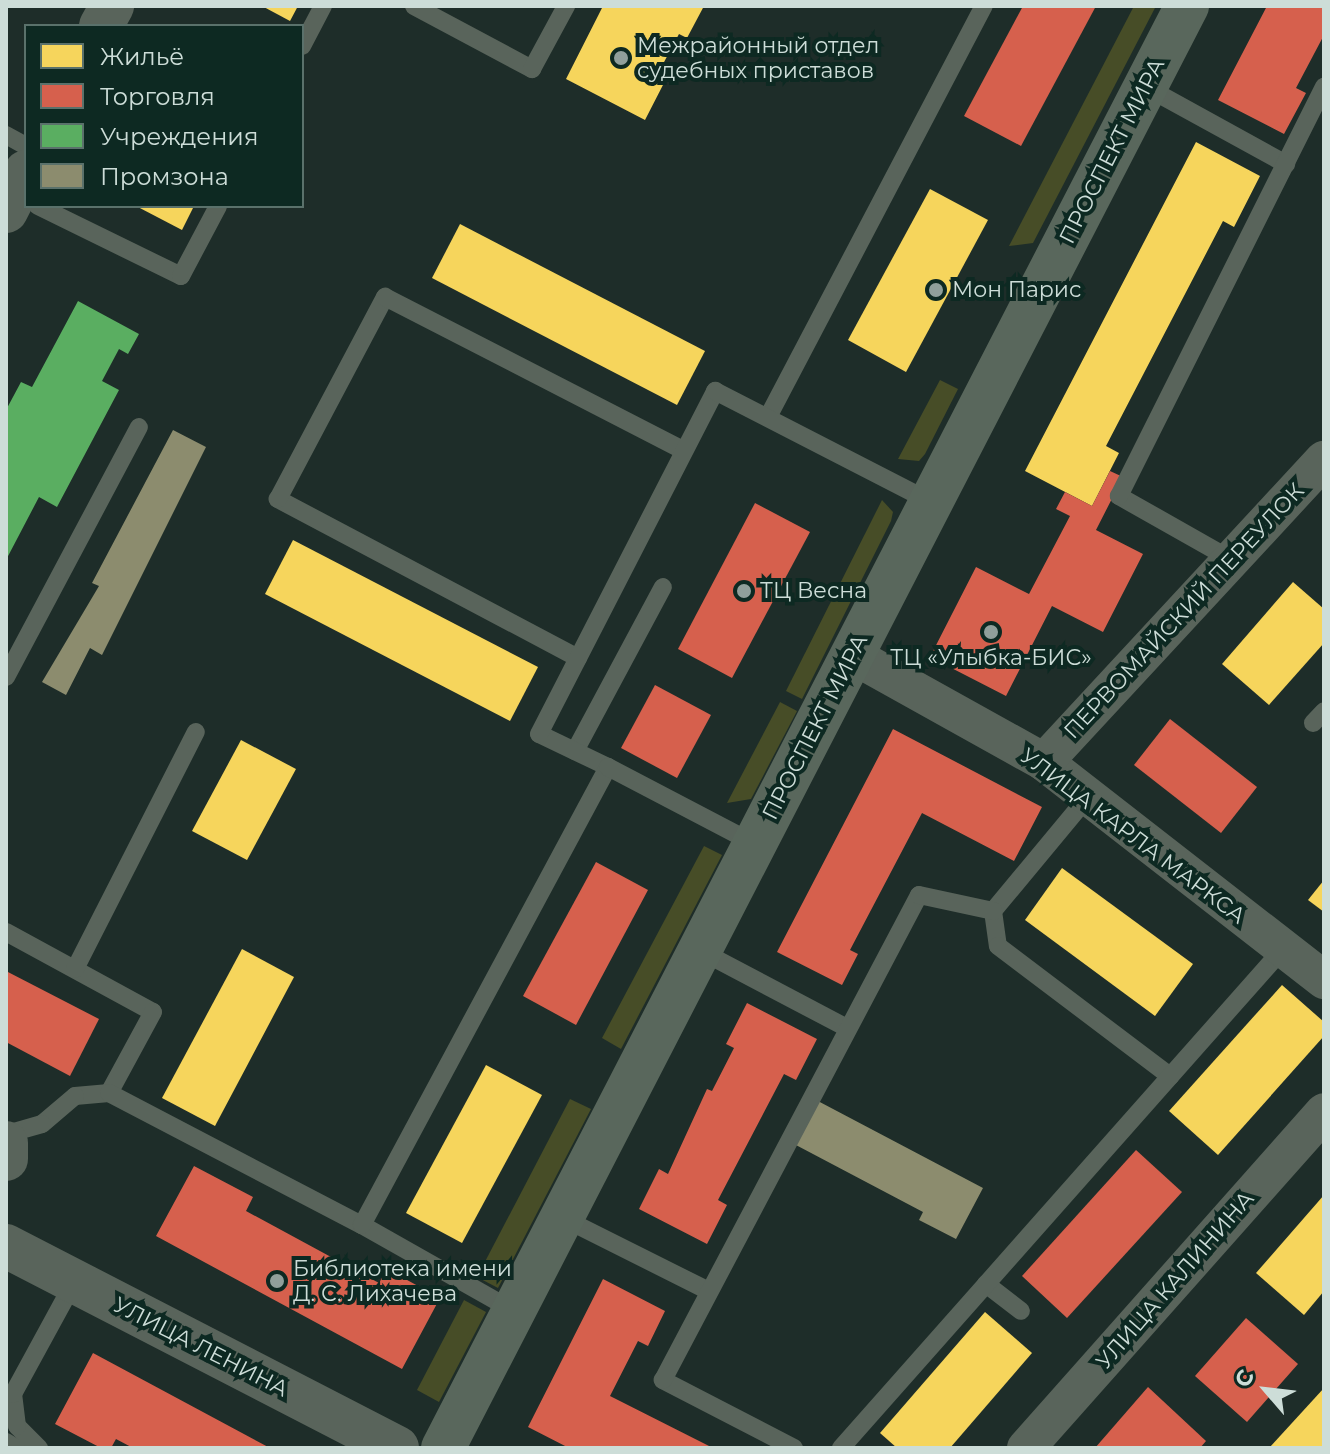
<!DOCTYPE html>
<meta charset="utf-8">
<style>
body{margin:0}
#map{position:relative;width:1330px;height:1454px;overflow:hidden;background:#1e2d29;font-family:Montserrat,sans-serif}
div>[style]{position:absolute}
[style*='--x']{left:calc(var(--x)*1px);top:calc(var(--y)*1px);width:calc(var(--w)*1px);rotate:calc(var(--a)*1deg)}
.green>*{inset:0;background:#474d27}
.homes>*{inset:0;background:#f6d55c}
.shops>*{inset:0;background:#d6604d}
.public>*{inset:0;background:#5aae61}
.industry>*{inset:0;background:#8c8c6e}
.service>*{height:18px;margin:-9px;padding:0 9px;transform-origin:9px;border-radius:9px;background:#59645b}
.minor>*{height:38px;margin:-19px;padding:0 19px;transform-origin:19px;border-radius:19px;background:#59645b}
.tertiary>*{height:44px;margin:-22px;padding:0 22px;transform-origin:22px;border-radius:22px;background:#59645b}
.secondary>*{height:44px;margin:-22px;padding:0 22px;transform-origin:22px;border-radius:22px;background:#59675c}
.dots>*{width:22px;height:22px;translate:-50% -50%;box-sizing:border-box;border:4px solid #0d2922;border-radius:50%}
span{translate:-50% -50%;white-space:nowrap;text-align:center;line-height:1.15;-webkit-text-stroke:8px #0d2922;paint-order:stroke}
.poi-label{font-size:22px;color:#cdddd8}
.left{translate:0 -50%;text-align:left}
.street-label{font-size:22px;color:#cdddd8}
.frame{position:absolute;inset:0;border:8px solid #cdddd8;pointer-events:none}
.legend{position:absolute;left:24px;top:24px;width:280px;height:184px;box-sizing:border-box;background:#0d2922;border:2px solid #5a716b;margin:0;padding:10px 14px;list-style:none;font-size:24px;color:#cdddd8}
.legend li{display:flex;align-items:center;gap:16px;height:40px}
.legend b{width:40px;border:2px solid #5a716b}
.north{position:absolute;left:1226px;top:1350px;width:80px;height:80px;-webkit-text-stroke:6px #0d2922;paint-order:stroke;rotate:298deg;font-size:22px;font-weight:700;line-height:32px;text-align:center;color:#cdddd8}
.north::after{content:'';display:block;margin:auto;width:28px;height:36px;background:#cdddd8;clip-path:polygon(50% 0,100% 100%,50% 72%,0 100%)}
</style>
<div id="map">
<div class="green">
<div style="clip-path:polygon(1134px 6px,1156px 6px,1033px 243px,1009px 246px)"></div>
<div style="clip-path:polygon(940px 380px,958px 389px,925px 454px,919px 461px,898px 459px)"></div>
<div style="clip-path:polygon(882px 500px,893px 512px,891px 521px,802px 699px,786px 691px)"></div>
<div style="clip-path:polygon(780px 702px,797px 711px,751px 799px,727px 803px)"></div>
<div style="clip-path:polygon(704px 846px,722px 855px,621px 1049px,602px 1038px)"></div>
<div style="clip-path:polygon(570px 1099px,591px 1109px,498px 1288px,477px 1277px)"></div>
<div style="clip-path:polygon(464px 1300px,486px 1312px,439px 1402px,417px 1390px)"></div>
</div>
<div class="homes">
<div style="clip-path:polygon(262px 6px,298px 6px,290px 21px)"></div>
<div style="clip-path:polygon(603px 6px,704px 6px,687px 38px,679px 34px,655px 79px,664px 83px,645px 120px,566px 79px)"></div>
<div style="clip-path:polygon(1196px 142px,1260px 176px,1234px 227px,1223px 221px,1106px 446px,1119px 453px,1092px 506px,1025px 471px)"></div>
<div style="clip-path:polygon(930px 189px,988px 220px,906px 372px,848px 340px)"></div>
<div style="clip-path:polygon(136px 206px,194px 206px,182px 230px)"></div>
<div style="clip-path:polygon(460px 224px,705px 351px,677px 405px,432px 278px)"></div>
<div style="clip-path:polygon(293px 540px,538px 667px,510px 721px,265px 594px)"></div>
<div style="clip-path:polygon(1293px 582px,1324px 609px,1324px 643px,1269px 705px,1222px 664px)"></div>
<div style="clip-path:polygon(241px 740px,296px 769px,247px 860px,192px 831px)"></div>
<div style="clip-path:polygon(1062px 868px,1193px 964px,1155px 1016px,1025px 920px)"></div>
<div style="clip-path:polygon(1324px 880px,1324px 912px,1308px 900px)"></div>
<div style="clip-path:polygon(242px 949px,294px 977px,215px 1126px,162px 1098px)"></div>
<div style="clip-path:polygon(1282px 985px,1324px 1022px,1324px 1036px,1218px 1155px,1169px 1111px)"></div>
<div style="clip-path:polygon(486px 1065px,542px 1095px,462px 1243px,406px 1213px)"></div>
<div style="clip-path:polygon(1324px 1195px,1324px 1291px,1304px 1315px,1256px 1273px)"></div>
<div style="clip-path:polygon(985px 1312px,1032px 1353px,950px 1448px,897px 1448px,880px 1433px)"></div>
<div style="clip-path:polygon(1324px 1388px,1324px 1448px,1269px 1448px)"></div>
</div>
<div class="shops">
<div style="clip-path:polygon(1023px 6px,1096px 6px,1021px 146px,964px 116px)"></div>
<div style="clip-path:polygon(1267px 6px,1324px 6px,1324px 35px,1296px 88px,1306px 93px,1284px 134px,1218px 100px)"></div>
<div style="clip-path:polygon(1110px 471px,1123px 477px,1096px 530px,1143px 554px,1103px 632px,1052px 606px,1006px 696px,930px 657px,976px 567px,1029px 594px,1070px 516px,1056px 509px,1065px 492px,1092px 506px)"></div>
<div style="clip-path:polygon(755px 503px,810px 532px,732px 678px,678px 649px)"></div>
<div style="clip-path:polygon(655px 685px,711px 715px,677px 778px,621px 748px)"></div>
<div style="clip-path:polygon(1170px 719px,1257px 787px,1221px 833px,1134px 765px)"></div>
<div style="clip-path:polygon(893px 729px,1042px 807px,1014px 861px,922px 813px,850px 950px,858px 954px,842px 985px,777px 952px)"></div>
<div style="clip-path:polygon(596px 862px,648px 890px,576px 1025px,523px 996px)"></div>
<div style="clip-path:polygon(6px 971px,99px 1019px,70px 1076px,6px 1042px)"></div>
<div style="clip-path:polygon(747px 1003px,817px 1039px,796px 1080px,784px 1074px,718px 1200px,727px 1205px,707px 1244px,639px 1209px,659px 1169px,668px 1174px,707px 1089px,712px 1091px,734px 1048px,726px 1044px)"></div>
<div style="clip-path:polygon(1136px 1150px,1182px 1192px,1067px 1318px,1022px 1276px)"></div>
<div style="clip-path:polygon(194px 1166px,253px 1197px,246px 1211px,379px 1283px,387px 1269px,440px 1298px,402px 1369px,156px 1236px)"></div>
<div style="clip-path:polygon(603px 1279px,665px 1311px,648px 1346px,638px 1341px,610px 1396px,713px 1448px,569px 1448px,528px 1427px)"></div>
<div style="clip-path:polygon(1246px 1318px,1298px 1364px,1247px 1422px,1195px 1376px)"></div>
<div style="clip-path:polygon(93px 1353px,270px 1448px,133px 1448px,116px 1439px,111px 1448px,101px 1448px,55px 1424px)"></div>
<div style="clip-path:polygon(1148px 1387px,1206px 1441px,1200px 1448px,1095px 1448px)"></div>
</div>
<div class="public">
<div style="clip-path:polygon(78px 301px,139px 334px,128px 354px,119px 349px,102px 381px,119px 390px,57px 507px,39px 497px,6px 560px,6px 410px,21px 382px,32px 387px)"></div>
</div>
<div class="industry">
<div style="clip-path:polygon(173px 430px,206px 447px,102px 655px,90px 648px,66px 695px,42px 682px,99px 586px,92px 583px)"></div>
<div style="clip-path:polygon(816px 1100px,983px 1188px,956px 1239px,919px 1220px,923px 1212px,794px 1144px)"></div>
</div>
<div class="service">
<div style="--x:414;--y:6;--w:134;--a:28.1"></div>
<div style="--x:532;--y:69;--w:72;--a:-61.6"></div>
<div style="--x:302;--y:46;--w:45;--a:-62.3"></div>
<div style="--x:1146;--y:87;--w:160;--a:28.8"></div>
<div style="--x:6;--y:135;--w:23;--a:29"></div>
<div style="--x:38;--y:206;--w:159;--a:26.1"></div>
<div style="--x:181;--y:276;--w:79;--a:-62.1"></div>
<div style="--x:768;--y:417;--w:464;--a:-62.3"></div>
<div style="--x:1232;--y:560;--w:130;--a:-150.5"></div>
<div style="--x:1119;--y:496;--w:458;--a:-63.4"></div>
<div style="--x:578;--y:658;--w:340;--a:-152.1"></div>
<div style="--x:278;--y:499;--w:229;--a:-62.1"></div>
<div style="--x:385;--y:297;--w:335;--a:27.2"></div>
<div style="--x:6;--y:677;--w:283;--a:-62"></div>
<div style="--x:1313;--y:723;--w:16;--a:-47"></div>
<div style="--x:575;--y:751;--w:186;--a:-61.8"></div>
<div style="--x:608;--y:767;--w:76;--a:-154.4"></div>
<div style="--x:539;--y:734;--w:386;--a:-62.8"></div>
<div style="--x:715;--y:391;--w:243;--a:27.2"></div>
<div style="--x:1086;--y:799;--w:146;--a:129.7"></div>
<div style="--x:993;--y:911;--w:35;--a:82"></div>
<div style="--x:998;--y:946;--w:216;--a:37.1"></div>
<div style="--x:6;--y:932;--w:167;--a:28.6"></div>
<div style="--x:153;--y:1012;--w:92;--a:118.5"></div>
<div style="--x:109;--y:1093;--w:34;--a:175"></div>
<div style="--x:75;--y:1096;--w:43;--a:139.7"></div>
<div style="--x:42;--y:1124;--w:37;--a:164"></div>
<div style="--x:699;--y:950;--w:167;--a:27.8"></div>
<div style="--x:75;--y:969;--w:266;--a:-63"></div>
<div style="--x:109;--y:1093;--w:285;--a:27.6"></div>
<div style="--x:561;--y:1217;--w:165;--a:26.6"></div>
<div style="--x:986;--y:1284;--w:44;--a:37.6"></div>
<div style="--x:514;--y:1311;--w:175;--a:-150.5"></div>
<div style="--x:362;--y:1225;--w:520;--a:-61.76"></div>
<div style="--x:608;--y:767;--w:166;--a:27.6"></div>
<div style="--x:6;--y:1442;--w:12;--a:31"></div>
<div style="--x:39;--y:1448;--w:31;--a:-135"></div>
<div style="--x:17;--y:1426;--w:32;--a:-97"></div>
<div style="--x:13;--y:1394;--w:128;--a:-61.4"></div>
<div style="--x:794;--y:1448;--w:148;--a:-152.6"></div>
<div style="--x:663;--y:1380;--w:548;--a:-62.17"></div>
<div style="--x:919;--y:895;--w:76;--a:12.2"></div>
<div style="--x:841;--y:1448;--w:665;--a:-48.47"></div>
</div>
<div class="minor">
<div style="--x:852;--y:655;--w:220;--a:29.1"></div>
<div style="--x:1044;--y:762;--w:355;--a:37.9"></div>
<div style="--x:1044;--y:762;--w:412;--a:-47.2"></div>
<div style="--x:1026;--y:1448;--w:449;--a:-48.4"></div>
</div>
<div class="tertiary">
<div style="--x:101;--y:26;--w:23;--a:-61"></div>
<div style="--x:6;--y:211;--w:44;--a:-62.9"></div>
<div style="--x:6;--y:1143;--w:16;--a:90"></div>
<div style="--x:6;--y:1246;--w:440;--a:27.3"></div>
</div>
<div class="secondary">
<div style="--x:443;--y:1448;--w:1623;--a:-62.71"></div>
</div>
<div class="dots">
<div style="left:621px;top:58px;background:#909f9b"></div>
<div style="left:936px;top:290px;background:#909f9b"></div>
<div style="left:744px;top:591px;background:#909f9b"></div>
<div style="left:991px;top:632px;background:#909f9b"></div>
<div style="left:277px;top:1281px;background:#909f9b"></div>
</div>
<div class="poi-label">
<span class="left" style="left:637px;top:58px">Межрайонный отдел<br>судебных приставов</span>
<span class="left" style="left:952px;top:290px">Мон Парис</span>
<span class="left" style="left:760px;top:591px">ТЦ Весна</span>
<span style="left:991px;top:658px">ТЦ «Улыбка-БИС»</span>
<span class="left" style="left:293px;top:1281px">Библиотека имени<br>Д. С. Лихачева</span>
</div>
<div class="street-label">
<span style="left:1112px;top:151px;rotate:-63deg">ПРОСПЕКТ МИРА</span>
<span style="left:1184px;top:611px;rotate:-47deg">ПЕРВОМАЙСКИЙ ПЕРЕУЛОК</span>
<span style="left:815px;top:727px;rotate:-63deg">ПРОСПЕКТ МИРА</span>
<span style="left:1133px;top:836px;rotate:37deg">УЛИЦА КАРЛА МАРКСА</span>
<span style="left:1175px;top:1280px;rotate:-49deg">УЛИЦА КАЛИНИНА</span>
<span style="left:201px;top:1347px;rotate:27deg">УЛИЦА ЛЕНИНА</span>
</div>
<div class="frame"></div>
<ul class="legend">
<li><b style="height:22px;background:#f6d55c"></b>Жильё</li>
<li><b style="height:22px;background:#d6604d"></b>Торговля</li>
<li><b style="height:22px;background:#5aae61"></b>Учреждения</li>
<li><b style="height:22px;background:#8c8c6e"></b>Промзона</li>
</ul>
<div class="north">С</div>
</div>
